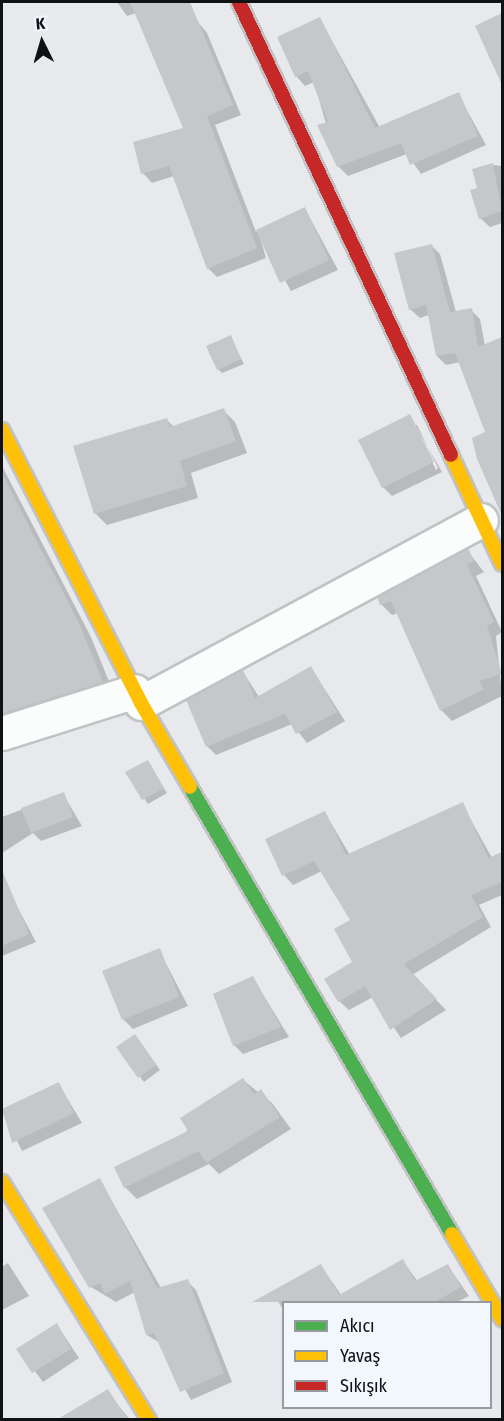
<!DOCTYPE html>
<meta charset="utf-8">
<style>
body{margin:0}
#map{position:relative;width:504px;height:1421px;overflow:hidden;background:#e7e9ec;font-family:"Fira Sans Condensed",sans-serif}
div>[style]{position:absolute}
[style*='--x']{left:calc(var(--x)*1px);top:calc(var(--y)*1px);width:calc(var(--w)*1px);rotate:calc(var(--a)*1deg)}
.shadow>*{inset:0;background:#0003}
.building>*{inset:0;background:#c6c7ca}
.roads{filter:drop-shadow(2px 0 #c0c2c4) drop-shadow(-2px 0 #c0c2c4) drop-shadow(0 2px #c0c2c4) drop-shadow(0 -2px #c0c2c4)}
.street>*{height:33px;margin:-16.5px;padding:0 16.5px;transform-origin:16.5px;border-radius:16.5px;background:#fbfcfc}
.fast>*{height:14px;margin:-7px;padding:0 7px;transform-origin:7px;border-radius:7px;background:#4caf50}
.slow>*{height:14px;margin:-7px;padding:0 7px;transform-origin:7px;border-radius:7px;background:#ffc107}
.jam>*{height:14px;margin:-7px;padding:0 7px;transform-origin:7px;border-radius:7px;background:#c62828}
span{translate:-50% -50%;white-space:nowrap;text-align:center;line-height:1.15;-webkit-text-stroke:5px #f1f7fc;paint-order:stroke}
.frame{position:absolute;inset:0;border:3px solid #0f1113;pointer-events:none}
.legend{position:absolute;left:282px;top:1301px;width:210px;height:108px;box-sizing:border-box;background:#f1f7fc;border:2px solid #979b9f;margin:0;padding:8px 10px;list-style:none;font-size:18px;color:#0f1113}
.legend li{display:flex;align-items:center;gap:12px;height:30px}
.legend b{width:30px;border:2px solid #979b9f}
.north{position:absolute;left:12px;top:12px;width:60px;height:60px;-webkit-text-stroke:4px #f1f7fc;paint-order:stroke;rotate:355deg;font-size:16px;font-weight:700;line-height:24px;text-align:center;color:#0f1113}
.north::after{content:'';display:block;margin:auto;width:21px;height:27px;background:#0f1113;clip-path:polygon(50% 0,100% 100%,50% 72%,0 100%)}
</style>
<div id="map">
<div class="shadow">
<div style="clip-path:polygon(117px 2px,182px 2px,207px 33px,241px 115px,215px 125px,256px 232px,305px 209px,338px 270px,291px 291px,259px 234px,266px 258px,217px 277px,208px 268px,174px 176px,152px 183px,143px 173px,185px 129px,136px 13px,127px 16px)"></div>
<div style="clip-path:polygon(502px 15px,502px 73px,477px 27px)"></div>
<div style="clip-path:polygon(320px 19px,380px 128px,458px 94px,486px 145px,421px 174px,407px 154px,348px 176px,338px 166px,314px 82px,305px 86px,296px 76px)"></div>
<div style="clip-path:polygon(493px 165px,502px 166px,502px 223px,490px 227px,480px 218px,479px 189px)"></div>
<div style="clip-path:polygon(431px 245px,440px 254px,456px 312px,471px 310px,480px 319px,485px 346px,502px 338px,502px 508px,474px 438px,487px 433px,460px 362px,446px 365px,437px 356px,429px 315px,420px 318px,410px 309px)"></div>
<div style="clip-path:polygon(230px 337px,244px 364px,222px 373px,218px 369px)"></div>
<div style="clip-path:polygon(223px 410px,235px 422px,247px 453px,191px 473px,198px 498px,107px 525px,95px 513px,166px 419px,174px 427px)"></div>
<div style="clip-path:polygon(evenodd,410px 416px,442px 472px,392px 496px,383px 487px,410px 416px,414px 425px,417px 425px,438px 468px,436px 470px,414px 425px)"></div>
<div style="clip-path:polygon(2px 466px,91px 637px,114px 694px,2px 723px,2px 629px,6px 628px)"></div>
<div style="clip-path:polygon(467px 550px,484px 572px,476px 576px,502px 632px,496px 636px,502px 696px,452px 721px,442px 711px,398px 613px,392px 615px,381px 604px)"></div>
<div style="clip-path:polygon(311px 668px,345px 721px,307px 743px,292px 724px,216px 755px,207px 746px,243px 672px,259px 697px)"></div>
<div style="clip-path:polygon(147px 762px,167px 793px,148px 804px,128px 773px)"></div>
<div style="clip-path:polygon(63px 794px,82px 826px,41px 841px,33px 833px,2px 853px,2px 817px)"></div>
<div style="clip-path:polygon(462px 804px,492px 858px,502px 854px,502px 895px,479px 905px,491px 927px,412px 975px,446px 1010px,401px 1038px,373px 997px,349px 1010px,339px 1001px,354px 963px,352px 921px,322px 871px,293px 885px,284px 875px,325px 813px,350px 855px)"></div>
<div style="clip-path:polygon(14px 901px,36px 942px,2px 956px,2px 906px)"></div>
<div style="clip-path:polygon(159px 950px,188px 1006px,133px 1029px,123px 1019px)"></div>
<div style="clip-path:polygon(253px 978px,289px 1037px,243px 1054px,234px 1045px)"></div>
<div style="clip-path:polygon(139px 1040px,160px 1070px,144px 1082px,118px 1047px)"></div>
<div style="clip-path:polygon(243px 1080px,272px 1103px,291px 1129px,219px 1174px,209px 1164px,137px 1199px,125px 1187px)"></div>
<div style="clip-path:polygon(58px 1083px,82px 1123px,22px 1151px,2px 1111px)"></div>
<div style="clip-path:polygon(100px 1180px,161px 1288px,187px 1281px,196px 1290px,232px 1382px,191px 1400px,160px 1343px,147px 1335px,135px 1292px,116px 1302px,91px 1287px)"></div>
<div style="clip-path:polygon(403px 1261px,418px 1282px,448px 1266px,469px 1296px,457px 1302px,362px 1302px,354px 1288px)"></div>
<div style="clip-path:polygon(8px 1263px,29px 1296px,2px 1310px,2px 1267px)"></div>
<div style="clip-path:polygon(321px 1266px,346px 1302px,284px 1302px,284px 1311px,273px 1293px)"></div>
<div style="clip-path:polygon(57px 1325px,79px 1358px,43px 1382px,18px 1349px)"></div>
<div style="clip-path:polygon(107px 1391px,130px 1420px,62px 1419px)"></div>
</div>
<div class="building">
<div style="clip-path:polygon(130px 2px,190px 2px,233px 105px,207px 116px,257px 248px,207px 269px,169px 166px,141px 174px,133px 142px,183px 128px)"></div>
<div style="clip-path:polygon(502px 13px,502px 85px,475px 26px)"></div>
<div style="clip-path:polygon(320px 17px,375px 128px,459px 92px,478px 136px,410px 165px,401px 143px,337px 167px,317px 125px,328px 122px,308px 71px,295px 77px,277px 37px)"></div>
<div style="clip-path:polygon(493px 163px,502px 211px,479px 219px,470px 190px,477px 188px,472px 169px)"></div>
<div style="clip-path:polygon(305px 207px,329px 260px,280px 283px,256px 230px)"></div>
<div style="clip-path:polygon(432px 244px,450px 312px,472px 308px,478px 347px,502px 337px,502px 516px,477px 459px,472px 438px,485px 432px,455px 353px,436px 356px,426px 305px,409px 310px,394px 253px)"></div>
<div style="clip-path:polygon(231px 335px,241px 359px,217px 370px,206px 346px)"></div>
<div style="clip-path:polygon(224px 408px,236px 441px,180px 461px,187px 486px,94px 514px,73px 446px,167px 418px,170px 427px)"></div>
<div style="clip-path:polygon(410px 414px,434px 462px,382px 488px,358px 440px)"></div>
<div style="clip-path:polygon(2px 474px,79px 623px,103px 682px,2px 713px)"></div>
<div style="clip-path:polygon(468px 548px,474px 561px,467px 565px,494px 622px,487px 626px,502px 674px,479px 681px,484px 689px,440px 711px,391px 601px,380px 605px,377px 597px)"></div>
<div style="clip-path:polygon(311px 666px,337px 712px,296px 734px,285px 714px,206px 747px,186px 700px,243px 670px,255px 698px)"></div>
<div style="clip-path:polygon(148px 760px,164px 788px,142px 800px,125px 772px)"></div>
<div style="clip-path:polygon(64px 792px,73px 817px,31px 833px,21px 808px)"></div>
<div style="clip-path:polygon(463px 802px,488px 858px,502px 852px,502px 882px,471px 895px,483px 917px,404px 964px,437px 999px,390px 1030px,365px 986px,338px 1002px,324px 979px,352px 962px,334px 929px,350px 920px,314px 861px,282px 876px,265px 839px,325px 811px,346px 855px)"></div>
<div style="clip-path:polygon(2px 870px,29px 934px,2px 946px)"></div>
<div style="clip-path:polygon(160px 948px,179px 997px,122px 1020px,102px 971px)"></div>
<div style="clip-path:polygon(253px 976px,281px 1027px,233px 1046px,213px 994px)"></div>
<div style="clip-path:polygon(135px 1034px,156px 1065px,138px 1078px,116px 1047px)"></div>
<div style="clip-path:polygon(243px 1078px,254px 1094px,261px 1089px,280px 1117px,206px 1163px,199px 1151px,124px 1188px,114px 1167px,188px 1131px,180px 1118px)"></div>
<div style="clip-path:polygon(59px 1082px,74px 1113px,12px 1143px,2px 1109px)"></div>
<div style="clip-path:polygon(100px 1178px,157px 1288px,188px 1279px,224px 1373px,180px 1392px,154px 1333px,146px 1335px,130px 1281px,105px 1294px,100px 1283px,89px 1288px,42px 1208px)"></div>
<div style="clip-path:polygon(403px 1259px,415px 1281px,448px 1264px,461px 1287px,435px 1302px,252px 1302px,321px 1264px,339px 1295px)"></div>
<div style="clip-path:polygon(57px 1323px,71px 1349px,32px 1373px,16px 1349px)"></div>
<div style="clip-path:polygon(108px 1389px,127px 1419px,58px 1419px)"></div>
</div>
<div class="roads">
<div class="street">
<div style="--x:141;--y:703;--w:386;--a:-28.3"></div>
<div style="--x:2;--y:733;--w:139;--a:-17.5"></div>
</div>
<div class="fast">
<div style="--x:190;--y:787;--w:518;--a:59.62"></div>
</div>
<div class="slow">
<div style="--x:2;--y:430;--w:306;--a:63"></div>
<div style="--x:141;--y:703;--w:97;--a:59.7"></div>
<div style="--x:451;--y:455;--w:120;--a:64.9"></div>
<div style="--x:2;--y:1182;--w:280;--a:58.3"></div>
<div style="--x:452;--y:1234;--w:99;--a:59.5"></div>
</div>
<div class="jam">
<div style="--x:239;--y:2;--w:500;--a:64.92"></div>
</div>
</div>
<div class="frame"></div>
<ul class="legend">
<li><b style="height:8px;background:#4caf50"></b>Akıcı</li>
<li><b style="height:8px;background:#ffc107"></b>Yavaş</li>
<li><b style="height:8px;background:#c62828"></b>Sıkışık</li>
</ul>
<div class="north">K</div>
</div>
